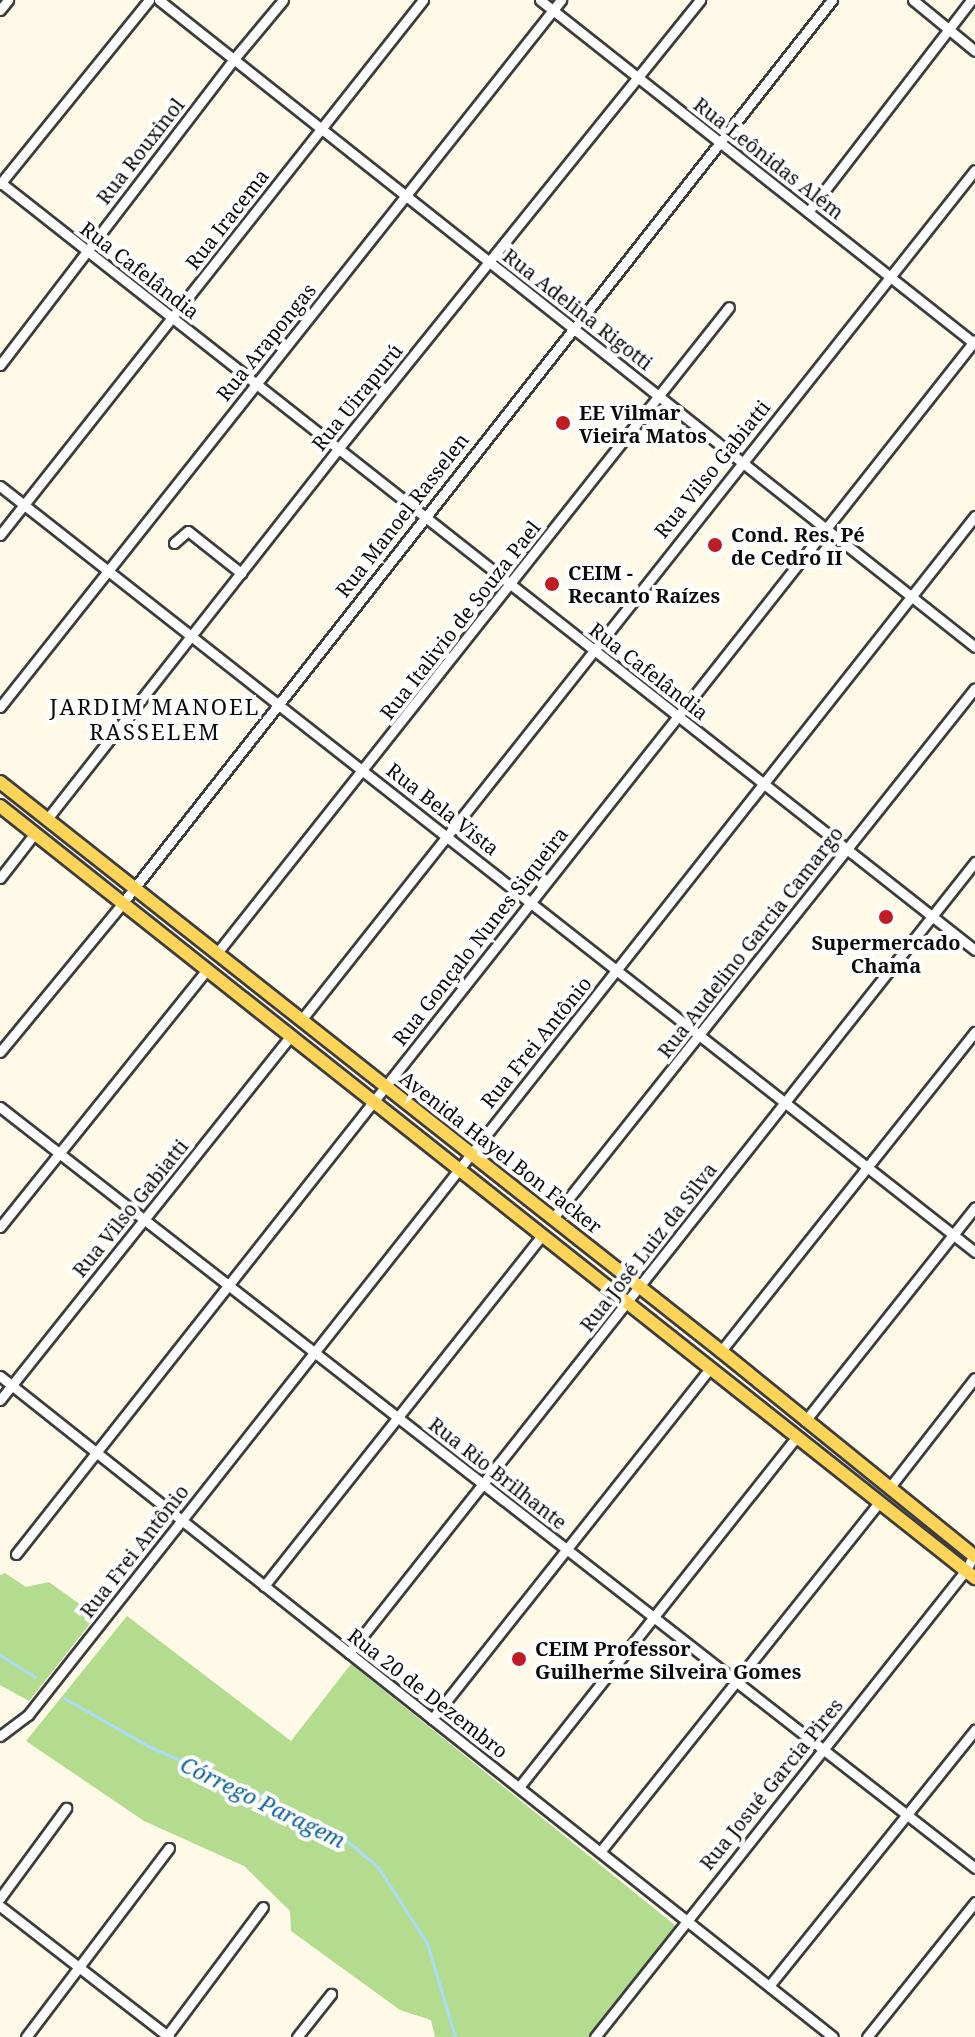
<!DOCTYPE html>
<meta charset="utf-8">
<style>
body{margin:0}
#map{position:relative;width:975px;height:2037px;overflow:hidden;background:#fffae8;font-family:"Noto Serif",serif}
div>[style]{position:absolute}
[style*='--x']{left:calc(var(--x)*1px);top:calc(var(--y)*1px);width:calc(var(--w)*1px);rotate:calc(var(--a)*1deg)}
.forest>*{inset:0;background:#b3dc8f}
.stream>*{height:3px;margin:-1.5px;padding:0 1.5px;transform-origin:1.5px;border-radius:1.5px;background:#a9dcf9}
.roads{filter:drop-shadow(2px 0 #3d3d3d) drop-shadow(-2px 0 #3d3d3d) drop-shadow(0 2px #3d3d3d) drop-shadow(0 -2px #3d3d3d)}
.minor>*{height:9px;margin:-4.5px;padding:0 4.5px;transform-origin:4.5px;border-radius:4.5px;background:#fff}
.major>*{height:12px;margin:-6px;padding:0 6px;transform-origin:6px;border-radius:6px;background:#ffd458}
.dots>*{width:22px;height:22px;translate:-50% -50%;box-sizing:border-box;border:4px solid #fff;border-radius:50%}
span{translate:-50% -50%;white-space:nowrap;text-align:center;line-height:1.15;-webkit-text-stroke:8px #fff;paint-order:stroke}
.street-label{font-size:20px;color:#0a0a0a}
.poi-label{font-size:20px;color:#0a0a0a;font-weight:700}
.left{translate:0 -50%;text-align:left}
.neighbourhood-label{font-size:22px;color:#0a0a0a;letter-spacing:2px}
.water-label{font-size:22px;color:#0f63a1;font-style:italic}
</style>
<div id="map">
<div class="forest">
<div style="clip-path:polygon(5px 1573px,26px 1587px,49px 1582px,96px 1616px,29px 1701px,0 1685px,0 1575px)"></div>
<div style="clip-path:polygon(127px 1616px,291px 1741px,351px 1664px,676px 1926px,589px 2037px,435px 2037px,431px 2020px,400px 2010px,291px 1931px,290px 1911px,244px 1866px,144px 1821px,26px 1741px)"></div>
</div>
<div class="stream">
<div style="--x:0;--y:1655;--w:41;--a:32.2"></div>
<div style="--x:64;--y:1698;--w:101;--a:29.6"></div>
<div style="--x:152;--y:1748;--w:124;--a:23.3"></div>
<div style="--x:266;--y:1797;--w:85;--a:27.5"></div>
<div style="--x:341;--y:1836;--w:48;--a:40"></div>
<div style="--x:378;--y:1867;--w:90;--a:57.2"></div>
<div style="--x:427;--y:1943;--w:98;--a:73.4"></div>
</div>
<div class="roads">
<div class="minor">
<div style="--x:159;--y:0;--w:1041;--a:38.41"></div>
<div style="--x:540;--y:0;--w:555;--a:38.34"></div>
<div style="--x:913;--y:0;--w:80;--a:39.4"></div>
<div style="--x:0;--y:10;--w:13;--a:-51"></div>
<div style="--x:0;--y:182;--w:1241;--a:38.23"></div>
<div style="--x:0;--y:184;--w:237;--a:-51"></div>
<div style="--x:808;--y:212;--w:267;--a:-52.4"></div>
<div style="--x:0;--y:365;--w:384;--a:-52.6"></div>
<div style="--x:233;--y:60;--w:78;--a:-50.2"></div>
<div style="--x:0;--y:486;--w:1240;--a:38.15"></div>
<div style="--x:0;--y:535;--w:682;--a:-51.67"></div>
<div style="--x:174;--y:543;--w:18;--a:-41"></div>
<div style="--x:188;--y:531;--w:68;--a:38.4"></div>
<div style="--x:0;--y:707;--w:903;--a:-51.57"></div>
<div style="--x:47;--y:819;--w:471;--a:-51.8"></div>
<div style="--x:338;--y:449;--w:577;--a:-51.12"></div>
<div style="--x:0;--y:878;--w:57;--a:-52.1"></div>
<div style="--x:217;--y:953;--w:824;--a:-51.6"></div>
<div style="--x:302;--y:1019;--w:1083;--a:-51.6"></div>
<div style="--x:0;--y:1052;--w:190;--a:-50.5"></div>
<div style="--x:121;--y:905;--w:1151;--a:-51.85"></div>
<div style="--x:0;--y:1107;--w:1237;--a:37.97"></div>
<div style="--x:553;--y:1218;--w:677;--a:-51.47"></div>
<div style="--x:0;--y:1227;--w:327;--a:-51.2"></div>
<div style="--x:721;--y:1351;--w:408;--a:-51.5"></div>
<div style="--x:0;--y:1376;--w:1063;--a:38.43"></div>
<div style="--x:0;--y:1400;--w:463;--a:-51.4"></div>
<div style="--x:805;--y:1421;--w:273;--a:-51.5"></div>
<div style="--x:890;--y:1487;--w:138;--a:-52.1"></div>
<div style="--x:16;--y:1554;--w:1547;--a:-51.69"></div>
<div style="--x:264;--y:1586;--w:446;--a:-51.6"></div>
<div style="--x:349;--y:1653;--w:1009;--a:-51.64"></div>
<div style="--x:432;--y:1719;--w:446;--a:-51.6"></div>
<div style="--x:0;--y:1736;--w:35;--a:-37"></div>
<div style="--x:28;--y:1715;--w:1528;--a:-51.7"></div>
<div style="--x:519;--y:1787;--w:446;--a:-51.6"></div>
<div style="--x:600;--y:1852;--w:447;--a:-51.4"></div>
<div style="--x:0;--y:1898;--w:112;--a:-53.7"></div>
<div style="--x:0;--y:1906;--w:214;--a:37.8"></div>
<div style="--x:769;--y:1986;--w:329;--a:-51.2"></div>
<div style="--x:26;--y:2037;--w:237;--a:-52.9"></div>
<div style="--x:166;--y:2037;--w:162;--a:-53.3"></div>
<div style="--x:297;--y:2037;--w:55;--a:-51.7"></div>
<div style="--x:595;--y:2037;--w:596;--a:-51.54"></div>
<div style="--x:966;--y:1570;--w:19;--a:-62"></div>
<div style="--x:867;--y:2037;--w:173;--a:-51.3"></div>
</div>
<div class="major">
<div style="--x:0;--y:782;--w:918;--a:38.28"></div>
<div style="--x:721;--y:1351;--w:327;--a:39"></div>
<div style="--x:0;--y:806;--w:1244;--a:38.37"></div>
</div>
</div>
<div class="dots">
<div style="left:563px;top:423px;background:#c01c26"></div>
<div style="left:715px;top:545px;background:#c01c26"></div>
<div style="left:552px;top:584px;background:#c01c26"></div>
<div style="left:886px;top:917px;background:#c01c26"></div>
<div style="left:519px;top:1659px;background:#c01c26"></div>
</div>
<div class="street-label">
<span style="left:140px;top:151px;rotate:-52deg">Rua Rouxinol</span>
<span style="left:769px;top:158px;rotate:38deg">Rua Leônidas Além</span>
<span style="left:227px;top:219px;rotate:-52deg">Rua Iracema</span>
<span style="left:140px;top:270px;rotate:38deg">Rua Cafelândia</span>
<span style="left:578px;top:309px;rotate:38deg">Rua Adelina Rigotti</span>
<span style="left:266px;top:342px;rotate:-51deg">Rua Arapongas</span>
<span style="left:357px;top:397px;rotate:-51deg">Rua Uirapurú</span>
<span style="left:712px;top:469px;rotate:-51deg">Rua Vilso Gabiatti</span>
<span style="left:402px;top:515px;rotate:-52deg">Rua Manoel Rasselen</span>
<span style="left:460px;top:620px;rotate:-52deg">Rua Italivio de Souza Pael</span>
<span style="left:649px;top:671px;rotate:38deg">Rua Cafelândia</span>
<span style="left:443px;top:809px;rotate:38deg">Rua Bela Vista</span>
<span style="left:480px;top:936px;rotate:-52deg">Rua Gonçalo Nunes Siqueira</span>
<span style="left:750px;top:942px;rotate:-52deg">Rua Audelino Garcia Camargo</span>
<span style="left:536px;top:1042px;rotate:-51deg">Rua Frei Antônio</span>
<span style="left:501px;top:1152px;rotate:38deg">Avenida Hayel Bon Facker</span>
<span style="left:130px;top:1208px;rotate:-51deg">Rua Vilso Gabiatti</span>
<span style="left:648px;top:1247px;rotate:-52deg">Rua José Luiz da Silva</span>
<span style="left:498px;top:1473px;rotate:38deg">Rua Rio Brilhante</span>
<span style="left:134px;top:1551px;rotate:-52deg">Rua Frei Antônio</span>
<span style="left:428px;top:1693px;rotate:38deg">Rua 20 de Dezembro</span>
<span style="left:771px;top:1784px;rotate:-51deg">Rua Josué Garcia Pires</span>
</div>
<div class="poi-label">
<span class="left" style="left:579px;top:424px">EE Vilmar<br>Vieira Matos</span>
<span class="left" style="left:731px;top:546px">Cond. Res. Pé<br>de Cedro II</span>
<span class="left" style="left:568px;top:584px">CEIM -<br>Recanto Raízes</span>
<span style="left:886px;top:954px">Supermercado<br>Chama</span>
<span class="left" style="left:535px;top:1660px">CEIM Professor<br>Guilherme Silveira Gomes</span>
</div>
<div class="neighbourhood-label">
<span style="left:155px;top:719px">JARDIM MANOEL<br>RASSELEM</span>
</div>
<div class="water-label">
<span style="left:263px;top:1802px;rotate:26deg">Córrego Paragem</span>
</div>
</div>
